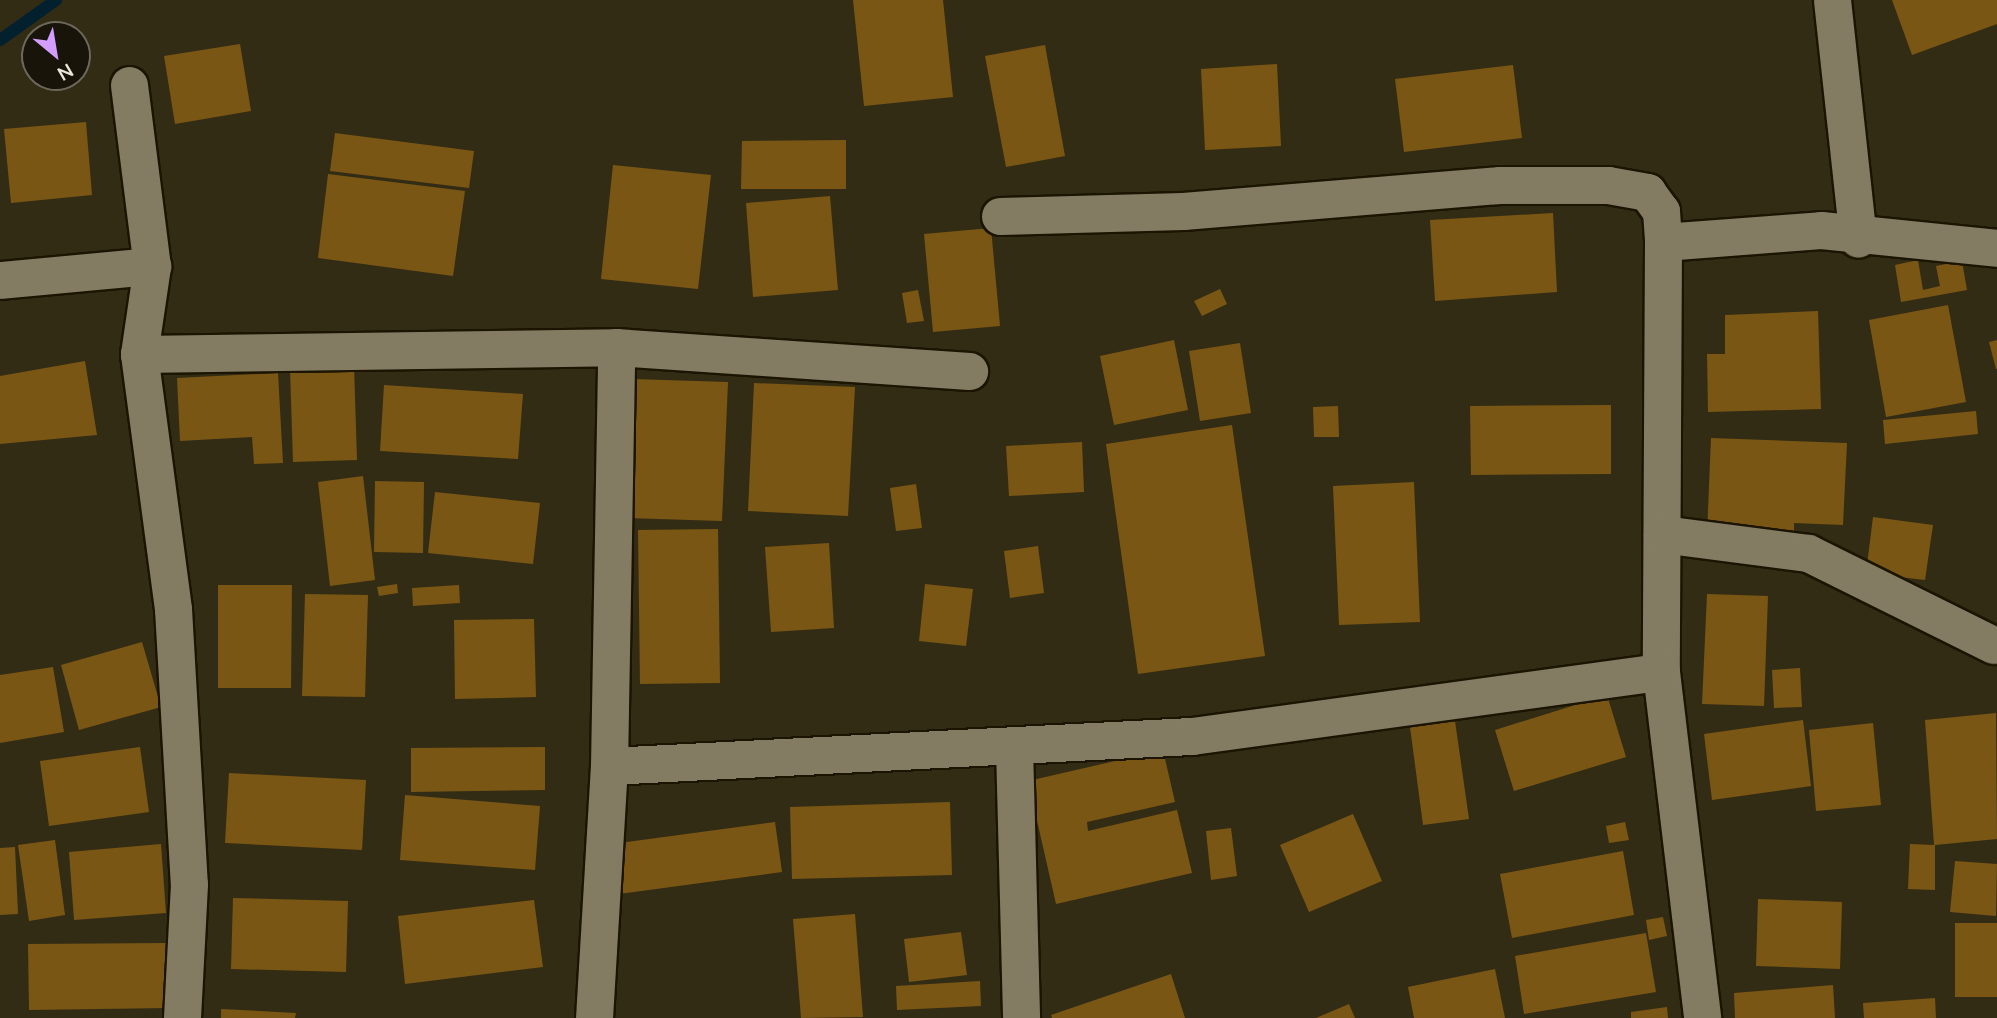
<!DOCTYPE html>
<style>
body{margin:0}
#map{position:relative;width:1997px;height:1018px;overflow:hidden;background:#332c14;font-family:Mulish,sans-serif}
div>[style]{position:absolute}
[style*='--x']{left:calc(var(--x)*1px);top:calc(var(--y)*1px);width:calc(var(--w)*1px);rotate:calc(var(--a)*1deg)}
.stream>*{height:12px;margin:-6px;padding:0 6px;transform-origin:6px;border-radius:6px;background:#03202f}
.building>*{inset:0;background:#7a5614}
.roads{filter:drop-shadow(2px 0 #1b1400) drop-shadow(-2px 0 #1b1400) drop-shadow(0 2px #1b1400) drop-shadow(0 -2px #1b1400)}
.minor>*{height:37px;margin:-18.5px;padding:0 18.5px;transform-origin:18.5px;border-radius:18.5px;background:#847c62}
span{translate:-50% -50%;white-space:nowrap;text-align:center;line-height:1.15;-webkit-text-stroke:5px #18140a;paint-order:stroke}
.north{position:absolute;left:21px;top:21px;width:70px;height:70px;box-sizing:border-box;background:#18140a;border:2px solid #6c685c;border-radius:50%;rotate:150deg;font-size:19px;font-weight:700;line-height:28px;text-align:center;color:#ebe7d8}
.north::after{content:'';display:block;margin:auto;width:24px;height:32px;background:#d29dfd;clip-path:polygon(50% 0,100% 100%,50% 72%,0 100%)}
</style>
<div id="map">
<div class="stream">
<div style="--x:0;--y:40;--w:69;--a:-35.5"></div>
</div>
<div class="building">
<div style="clip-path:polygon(853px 0,943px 0,953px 97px,864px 106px)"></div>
<div style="clip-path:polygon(1892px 0,1997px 0,1997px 24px,1912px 55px)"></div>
<div style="clip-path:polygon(240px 44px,251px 111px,175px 124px,164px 56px)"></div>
<div style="clip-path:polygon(1045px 45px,1065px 156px,1006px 167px,985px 56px)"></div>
<div style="clip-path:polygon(1277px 64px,1281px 146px,1205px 150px,1201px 69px)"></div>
<div style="clip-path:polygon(1513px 65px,1522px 138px,1404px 152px,1395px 79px)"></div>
<div style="clip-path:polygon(86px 122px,92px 195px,11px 203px,4px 129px)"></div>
<div style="clip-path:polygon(335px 133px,474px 151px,469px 188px,330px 171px)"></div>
<div style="clip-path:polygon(846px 140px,846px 189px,741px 189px,742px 141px)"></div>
<div style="clip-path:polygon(613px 165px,711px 175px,698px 289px,601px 279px)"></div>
<div style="clip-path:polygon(328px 174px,465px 191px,453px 276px,318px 258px)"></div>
<div style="clip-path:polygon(830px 196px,838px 290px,753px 297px,746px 203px)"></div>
<div style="clip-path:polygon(1553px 213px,1557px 292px,1435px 301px,1430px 220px)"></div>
<div style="clip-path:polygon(991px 228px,1000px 326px,933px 332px,924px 234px)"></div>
<div style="clip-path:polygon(1918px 260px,1923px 290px,1940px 286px,1936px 266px,1962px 261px,1967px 290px,1901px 302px,1895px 265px)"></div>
<div style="clip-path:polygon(1220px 289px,1227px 304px,1202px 316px,1194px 301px)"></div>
<div style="clip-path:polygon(918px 290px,924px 321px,907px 323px,902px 293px)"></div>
<div style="clip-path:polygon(1948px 305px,1966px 402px,1886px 417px,1869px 320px)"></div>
<div style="clip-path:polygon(1818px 311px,1821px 409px,1708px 412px,1707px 354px,1725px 354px,1725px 315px)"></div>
<div style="clip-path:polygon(1174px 340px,1188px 410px,1114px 425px,1100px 356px)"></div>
<div style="clip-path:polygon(1997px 340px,1997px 369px,1996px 369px,1989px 342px)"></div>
<div style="clip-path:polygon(1240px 343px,1251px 413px,1200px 421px,1189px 351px)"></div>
<div style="clip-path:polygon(85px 361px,97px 435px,0 444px,0 376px)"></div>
<div style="clip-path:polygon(354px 366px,357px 460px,293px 462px,290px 369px)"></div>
<div style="clip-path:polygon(278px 373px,283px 463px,254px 464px,252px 437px,180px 441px,177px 378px)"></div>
<div style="clip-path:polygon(632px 379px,728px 382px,722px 521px,627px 518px)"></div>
<div style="clip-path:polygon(754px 383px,855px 387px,848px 516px,748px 511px)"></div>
<div style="clip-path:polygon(384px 385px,523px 394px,518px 459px,380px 451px)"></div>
<div style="clip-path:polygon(1611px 405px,1611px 474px,1471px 475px,1470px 406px)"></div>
<div style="clip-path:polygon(1338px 406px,1339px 437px,1314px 437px,1313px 407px)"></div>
<div style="clip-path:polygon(1976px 411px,1978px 434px,1885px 444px,1883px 420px)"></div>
<div style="clip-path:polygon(1232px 425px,1265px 656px,1138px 674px,1106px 444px)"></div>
<div style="clip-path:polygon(1711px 438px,1847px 443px,1843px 525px,1794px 523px,1794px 538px,1707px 534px)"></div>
<div style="clip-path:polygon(1082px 442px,1084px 492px,1009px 496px,1006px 446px)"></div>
<div style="clip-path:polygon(363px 476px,375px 580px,330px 586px,318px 482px)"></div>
<div style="clip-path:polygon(375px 481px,424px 482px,423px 553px,374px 552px)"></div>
<div style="clip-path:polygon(1414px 482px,1420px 622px,1339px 625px,1333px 486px)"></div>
<div style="clip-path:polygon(916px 484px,922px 528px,896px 531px,890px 488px)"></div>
<div style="clip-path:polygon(435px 492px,540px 503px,533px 564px,428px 553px)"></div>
<div style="clip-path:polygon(1873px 517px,1933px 525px,1925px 580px,1866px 573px)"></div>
<div style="clip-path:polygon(718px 529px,720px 683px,640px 684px,638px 530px)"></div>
<div style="clip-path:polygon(829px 543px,834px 628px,771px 632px,765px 547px)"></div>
<div style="clip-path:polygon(1038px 546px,1044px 593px,1010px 598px,1004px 551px)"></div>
<div style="clip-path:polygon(397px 584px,398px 593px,379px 596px,377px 587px)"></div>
<div style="clip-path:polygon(925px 584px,973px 589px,966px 646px,919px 641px)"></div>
<div style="clip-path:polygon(218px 585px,292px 585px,291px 688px,218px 688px)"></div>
<div style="clip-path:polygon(459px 585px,460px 603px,413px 606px,412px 588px)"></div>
<div style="clip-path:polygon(305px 594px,368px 595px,365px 697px,302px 696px)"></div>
<div style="clip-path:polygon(1707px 594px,1768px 596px,1764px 706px,1702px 704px)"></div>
<div style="clip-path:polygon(534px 619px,536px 697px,455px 699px,454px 620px)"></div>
<div style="clip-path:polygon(142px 642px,161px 707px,79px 730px,61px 665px)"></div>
<div style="clip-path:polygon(53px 667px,64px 732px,0 743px,0 675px)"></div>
<div style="clip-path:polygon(1800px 668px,1802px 707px,1774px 708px,1772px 670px)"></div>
<div style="clip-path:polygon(1607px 695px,1626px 757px,1514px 791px,1495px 730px)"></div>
<div style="clip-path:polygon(1996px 713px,1997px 839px,1935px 845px,1935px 890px,1908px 889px,1910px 844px,1934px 845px,1925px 720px)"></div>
<div style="clip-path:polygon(1803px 720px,1811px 786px,1712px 800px,1704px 734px)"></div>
<div style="clip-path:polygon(1455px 721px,1469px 819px,1423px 825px,1410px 727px)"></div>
<div style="clip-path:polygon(1873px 723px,1881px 805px,1816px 811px,1809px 730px)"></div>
<div style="clip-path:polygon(140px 747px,149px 812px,49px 826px,40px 761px)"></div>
<div style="clip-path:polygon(545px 747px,545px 790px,411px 792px,411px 748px)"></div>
<div style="clip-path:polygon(1163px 750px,1175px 802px,1087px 822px,1088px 831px,1177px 810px,1192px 873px,1056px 904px,1028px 781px)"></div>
<div style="clip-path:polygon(229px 773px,366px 780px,362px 850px,225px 843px)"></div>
<div style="clip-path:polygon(405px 795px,540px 806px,535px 870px,400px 860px)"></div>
<div style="clip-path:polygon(950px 802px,952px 875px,792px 879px,790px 807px)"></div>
<div style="clip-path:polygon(1353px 814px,1382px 881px,1309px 912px,1280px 845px)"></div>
<div style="clip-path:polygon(775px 822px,782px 872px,619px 894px,612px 844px)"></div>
<div style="clip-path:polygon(1625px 822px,1629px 840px,1609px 843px,1606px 826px)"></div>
<div style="clip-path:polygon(1231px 828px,1237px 876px,1211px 880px,1206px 831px)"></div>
<div style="clip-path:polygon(55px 840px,65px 915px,29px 921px,18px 845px)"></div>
<div style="clip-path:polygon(161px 844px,166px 913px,74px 920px,69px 852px)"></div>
<div style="clip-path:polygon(15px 847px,18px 914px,0 915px,0 848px)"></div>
<div style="clip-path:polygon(1623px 851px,1634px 915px,1512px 938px,1500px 874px)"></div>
<div style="clip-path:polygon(1955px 861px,1997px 864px,1996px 916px,1950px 912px)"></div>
<div style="clip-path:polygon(233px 898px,348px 901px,346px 972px,231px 969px)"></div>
<div style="clip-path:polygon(1758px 899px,1842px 902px,1840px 969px,1756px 966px)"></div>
<div style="clip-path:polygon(534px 900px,543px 967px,405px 984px,398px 916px)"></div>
<div style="clip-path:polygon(855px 914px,863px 1017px,801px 1018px,793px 919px)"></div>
<div style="clip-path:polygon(1663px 917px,1667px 936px,1649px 940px,1646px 920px)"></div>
<div style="clip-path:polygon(1955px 923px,1997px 923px,1997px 997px,1955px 997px)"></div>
<div style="clip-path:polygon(961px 932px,967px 975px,909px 982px,904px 939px)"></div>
<div style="clip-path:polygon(1646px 933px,1656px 992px,1524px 1014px,1515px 956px)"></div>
<div style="clip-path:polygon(168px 943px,168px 1008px,29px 1010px,28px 944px)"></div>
<div style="clip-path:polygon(1495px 969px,1505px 1018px,1414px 1018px,1408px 987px)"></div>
<div style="clip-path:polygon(1171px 974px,1185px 1018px,1052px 1018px,1051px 1015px)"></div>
<div style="clip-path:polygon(980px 981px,981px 1006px,897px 1010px,896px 986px)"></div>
<div style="clip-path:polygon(1833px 985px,1835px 1018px,1735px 1018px,1734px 993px)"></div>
<div style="clip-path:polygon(1935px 998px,1936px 1018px,1864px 1018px,1863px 1003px)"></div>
<div style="clip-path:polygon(1349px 1004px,1355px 1018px,1316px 1018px)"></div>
<div style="clip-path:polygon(1667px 1007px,1668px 1018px,1631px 1018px,1631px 1012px)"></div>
<div style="clip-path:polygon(221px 1009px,296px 1013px,295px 1018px,221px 1018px)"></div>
</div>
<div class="roads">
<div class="minor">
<div style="--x:1832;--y:0;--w:240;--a:83.8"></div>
<div style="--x:129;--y:85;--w:182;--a:82.8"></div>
<div style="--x:152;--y:266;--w:89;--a:98.4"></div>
<div style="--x:139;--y:354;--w:257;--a:82.4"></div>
<div style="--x:173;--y:609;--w:275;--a:86.7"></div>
<div style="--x:189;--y:884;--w:134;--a:93"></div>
<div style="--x:1000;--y:216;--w:183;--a:-1.6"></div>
<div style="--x:1183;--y:211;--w:318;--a:-4.7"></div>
<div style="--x:1500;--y:185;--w:108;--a:0"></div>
<div style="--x:1608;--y:185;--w:40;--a:10"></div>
<div style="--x:1647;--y:192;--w:24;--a:54"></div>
<div style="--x:1661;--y:211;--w:31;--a:86"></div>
<div style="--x:1663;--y:242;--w:430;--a:90.3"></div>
<div style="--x:1661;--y:672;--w:348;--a:83.2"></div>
<div style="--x:1663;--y:242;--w:158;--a:-4.3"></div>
<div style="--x:1821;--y:230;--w:177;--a:5.8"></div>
<div style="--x:0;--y:280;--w:153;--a:-5.3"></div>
<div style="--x:139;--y:354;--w:477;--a:-0.8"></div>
<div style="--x:616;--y:347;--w:354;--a:3.9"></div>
<div style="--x:1662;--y:534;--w:147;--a:7.4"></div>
<div style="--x:1808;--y:553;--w:207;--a:26.4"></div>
<div style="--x:1014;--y:747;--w:271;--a:88.5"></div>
<div style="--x:609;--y:766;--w:584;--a:-2.95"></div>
<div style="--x:1192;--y:736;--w:473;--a:-7.8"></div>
<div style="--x:594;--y:1018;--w:252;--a:-86.6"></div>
<div style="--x:609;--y:766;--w:419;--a:-89"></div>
</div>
</div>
<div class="north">N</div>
</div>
